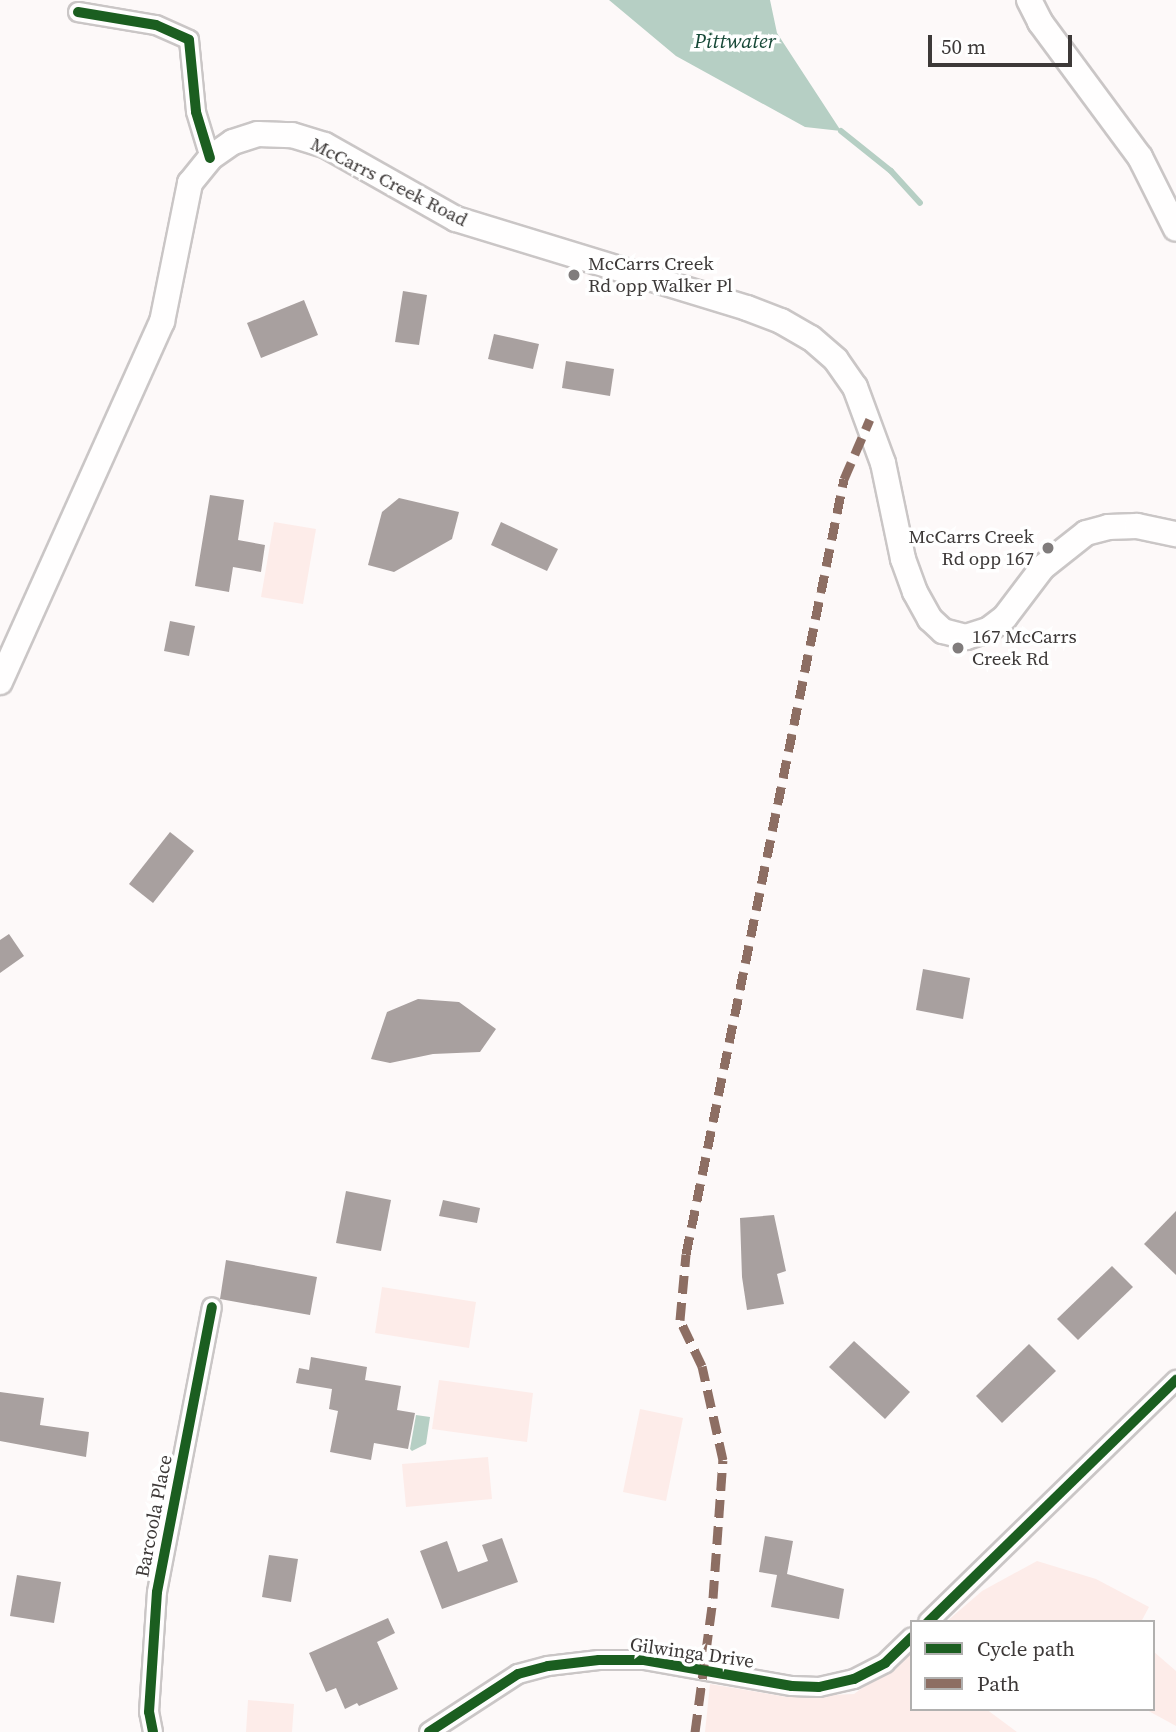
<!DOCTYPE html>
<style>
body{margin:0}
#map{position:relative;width:1176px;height:1732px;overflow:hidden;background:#fdf9f9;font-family:"Source Serif 4",serif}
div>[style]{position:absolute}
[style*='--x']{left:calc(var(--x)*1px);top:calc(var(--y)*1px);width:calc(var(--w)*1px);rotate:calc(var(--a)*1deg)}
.green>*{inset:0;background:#fdece9}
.water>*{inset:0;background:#b6cfc4}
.stream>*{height:6px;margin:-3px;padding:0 3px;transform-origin:3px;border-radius:3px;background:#b6cfc4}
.building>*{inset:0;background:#a8a09f}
.roads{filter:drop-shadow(2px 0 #cac6c6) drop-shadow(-2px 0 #cac6c6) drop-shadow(0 2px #cac6c6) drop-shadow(0 -2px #cac6c6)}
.minor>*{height:18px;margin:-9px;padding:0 9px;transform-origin:9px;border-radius:9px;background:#fffefe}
.secondary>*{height:24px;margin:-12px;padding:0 12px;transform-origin:12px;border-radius:12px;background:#fffefe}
.quiet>*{height:9px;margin-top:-4.5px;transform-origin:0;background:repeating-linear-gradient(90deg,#8d6e63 0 18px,transparent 0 27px)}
.cycleway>*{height:10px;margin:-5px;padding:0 5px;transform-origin:5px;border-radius:5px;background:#1b5e20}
.dots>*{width:19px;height:19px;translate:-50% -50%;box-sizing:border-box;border:4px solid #fff;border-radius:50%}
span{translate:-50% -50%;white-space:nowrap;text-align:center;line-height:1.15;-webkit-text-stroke:7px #fff;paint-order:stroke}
.street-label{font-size:19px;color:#3d3938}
.poi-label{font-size:19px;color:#3d3938}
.left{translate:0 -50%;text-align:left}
.right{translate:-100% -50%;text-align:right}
.water-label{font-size:21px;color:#164837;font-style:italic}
.legend{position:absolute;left:910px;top:1620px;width:245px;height:91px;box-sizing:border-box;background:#fff;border:2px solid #b1b0af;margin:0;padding:9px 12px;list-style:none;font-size:21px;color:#3d3938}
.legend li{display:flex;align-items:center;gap:14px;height:35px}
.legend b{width:35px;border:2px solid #b1b0af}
.scale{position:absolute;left:928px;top:35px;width:144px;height:32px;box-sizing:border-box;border:4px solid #3d3938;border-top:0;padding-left:9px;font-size:21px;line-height:24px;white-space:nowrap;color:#3d3938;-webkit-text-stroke:5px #fff;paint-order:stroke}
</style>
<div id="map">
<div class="green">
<div style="clip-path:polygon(274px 522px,316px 529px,303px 604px,261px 597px)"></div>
<div style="clip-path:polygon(382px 1287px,476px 1302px,469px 1348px,375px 1333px)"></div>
<div style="clip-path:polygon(439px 1380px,533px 1393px,527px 1442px,432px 1429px)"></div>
<div style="clip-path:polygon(640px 1409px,683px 1418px,666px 1501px,623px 1492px)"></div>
<div style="clip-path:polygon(488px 1457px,492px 1499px,406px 1507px,402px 1464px)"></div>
<div style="clip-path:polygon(1037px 1561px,1096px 1579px,1149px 1607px,1141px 1622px,946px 1622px,982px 1591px)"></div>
<div style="clip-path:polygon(912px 1651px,912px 1709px,986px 1709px,1017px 1732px,705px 1732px,710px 1684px,787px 1697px,854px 1694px)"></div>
<div style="clip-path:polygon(1153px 1651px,1176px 1671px,1176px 1726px,1145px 1709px,1153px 1709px)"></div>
<div style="clip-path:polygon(248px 1700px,294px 1704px,292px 1732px,246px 1732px)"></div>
</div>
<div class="water">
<div style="clip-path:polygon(609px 0,770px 0,777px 33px,841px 131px,805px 127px,676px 56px)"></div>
<div style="clip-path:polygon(416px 1415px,430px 1417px,426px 1444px,412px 1451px,410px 1449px)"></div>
</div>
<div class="stream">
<div style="--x:841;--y:131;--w:64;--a:38.7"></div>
<div style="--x:891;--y:171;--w:43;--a:47.8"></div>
</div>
<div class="building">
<div style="clip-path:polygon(403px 291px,427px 295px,419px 345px,395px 342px)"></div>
<div style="clip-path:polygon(304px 300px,318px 335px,261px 358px,247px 323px)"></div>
<div style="clip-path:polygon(494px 334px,539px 344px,533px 369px,488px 359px)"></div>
<div style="clip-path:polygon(566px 361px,614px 369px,610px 396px,562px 388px)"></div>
<div style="clip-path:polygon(210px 495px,244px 500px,238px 540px,265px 545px,261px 572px,233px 567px,229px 592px,195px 586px)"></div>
<div style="clip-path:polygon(399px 498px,459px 512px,452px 539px,394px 572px,368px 565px,382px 512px)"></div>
<div style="clip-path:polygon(501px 522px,558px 549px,547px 571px,491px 545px)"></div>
<div style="clip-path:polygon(170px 621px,195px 626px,189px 656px,164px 651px)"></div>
<div style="clip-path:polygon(170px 832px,194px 851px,153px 903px,129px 884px)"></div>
<div style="clip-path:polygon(9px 934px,24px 956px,0 973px,0 940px)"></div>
<div style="clip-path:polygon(923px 969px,970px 978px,963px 1019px,916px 1010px)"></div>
<div style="clip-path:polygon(418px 999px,459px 1002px,496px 1029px,480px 1052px,433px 1054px,390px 1063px,371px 1059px,387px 1012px)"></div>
<div style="clip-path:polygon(346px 1191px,391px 1200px,381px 1251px,336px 1243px)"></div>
<div style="clip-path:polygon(443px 1200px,480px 1208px,477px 1223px,439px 1216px)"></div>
<div style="clip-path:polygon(1176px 1211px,1176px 1275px,1144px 1244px)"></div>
<div style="clip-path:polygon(774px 1215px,786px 1271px,777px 1274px,784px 1304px,747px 1310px,742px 1277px,740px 1218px)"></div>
<div style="clip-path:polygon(226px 1260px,317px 1277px,310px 1315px,220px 1299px)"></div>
<div style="clip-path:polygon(1112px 1266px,1133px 1287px,1078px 1340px,1057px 1319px)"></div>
<div style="clip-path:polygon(854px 1341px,910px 1392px,885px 1419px,829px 1367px)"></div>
<div style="clip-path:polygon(1029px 1344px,1056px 1371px,1002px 1423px,976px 1396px)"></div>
<div style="clip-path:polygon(311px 1357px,367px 1367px,365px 1380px,401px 1386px,397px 1410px,415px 1413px,408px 1449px,374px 1443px,371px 1460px,330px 1452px,338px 1411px,329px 1409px,332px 1389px,296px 1383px,299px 1368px,309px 1370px)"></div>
<div style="clip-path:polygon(0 1392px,44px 1398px,40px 1425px,89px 1432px,86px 1457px,0 1441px)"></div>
<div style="clip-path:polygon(765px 1536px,793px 1541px,787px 1574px,844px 1589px,839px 1619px,771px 1607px,777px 1575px,759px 1572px)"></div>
<div style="clip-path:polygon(502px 1538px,518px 1582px,442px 1609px,420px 1551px,447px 1541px,458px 1572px,488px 1561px,482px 1545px)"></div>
<div style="clip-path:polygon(269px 1555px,298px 1559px,291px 1602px,262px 1597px)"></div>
<div style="clip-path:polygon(17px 1575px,61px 1582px,54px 1623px,10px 1616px)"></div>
<div style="clip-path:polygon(388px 1618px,395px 1633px,377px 1642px,398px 1689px,359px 1706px,357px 1703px,345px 1709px,336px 1688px,326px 1692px,309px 1653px)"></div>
</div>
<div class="roads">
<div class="minor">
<div style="--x:78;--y:12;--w:79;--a:9.5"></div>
<div style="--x:156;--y:25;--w:36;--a:24"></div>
<div style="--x:189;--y:40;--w:72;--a:84.4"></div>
<div style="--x:196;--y:112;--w:48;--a:73.1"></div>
<div style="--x:928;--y:1622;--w:347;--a:-44.3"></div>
<div style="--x:153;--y:1732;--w:20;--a:-101"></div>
<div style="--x:149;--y:1712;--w:120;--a:-86.2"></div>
<div style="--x:157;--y:1592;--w:290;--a:-79.1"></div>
<div style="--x:429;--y:1732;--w:106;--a:-33.1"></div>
<div style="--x:518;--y:1674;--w:31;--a:-15"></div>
<div style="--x:548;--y:1666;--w:51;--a:-6.7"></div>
<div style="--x:599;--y:1660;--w:45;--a:0"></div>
<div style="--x:644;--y:1660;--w:150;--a:10"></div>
<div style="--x:792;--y:1686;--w:27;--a:2"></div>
<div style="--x:819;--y:1687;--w:36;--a:-13"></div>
<div style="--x:854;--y:1679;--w:35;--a:-27"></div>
<div style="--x:885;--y:1663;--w:37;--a:-44"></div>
</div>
<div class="secondary">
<div style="--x:1029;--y:0;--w:25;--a:63"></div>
<div style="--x:1040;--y:22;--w:168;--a:53.5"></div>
<div style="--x:1140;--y:157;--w:80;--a:63.4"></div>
<div style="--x:0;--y:682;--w:395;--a:-65.8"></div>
<div style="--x:162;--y:322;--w:142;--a:-78.6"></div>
<div style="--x:190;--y:183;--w:32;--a:-51"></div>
<div style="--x:210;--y:158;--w:28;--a:-35"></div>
<div style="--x:233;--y:142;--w:26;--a:-18"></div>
<div style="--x:258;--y:134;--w:34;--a:2"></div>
<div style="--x:292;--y:135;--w:34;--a:17"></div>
<div style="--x:325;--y:145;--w:150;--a:29.5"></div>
<div style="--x:456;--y:219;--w:304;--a:17"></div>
<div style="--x:747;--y:308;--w:36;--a:21"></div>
<div style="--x:781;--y:321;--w:34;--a:30"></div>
<div style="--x:811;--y:338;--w:33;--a:41"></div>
<div style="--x:836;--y:360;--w:33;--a:55"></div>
<div style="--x:855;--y:387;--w:81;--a:69.8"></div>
<div style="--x:883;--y:463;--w:98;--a:78.2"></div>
<div style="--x:903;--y:559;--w:35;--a:70"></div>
<div style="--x:915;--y:592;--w:31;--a:61"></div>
<div style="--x:930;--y:619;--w:18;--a:43"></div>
<div style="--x:943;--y:631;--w:24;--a:15"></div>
<div style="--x:966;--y:637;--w:23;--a:-18"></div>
<div style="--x:988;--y:630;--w:21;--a:-37"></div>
<div style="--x:1005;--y:617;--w:63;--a:-52.8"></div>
<div style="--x:1043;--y:567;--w:55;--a:-38.3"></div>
<div style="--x:1086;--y:533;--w:23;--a:-15"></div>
<div style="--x:1108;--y:527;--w:29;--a:-2"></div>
<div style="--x:1137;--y:526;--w:40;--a:12"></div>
</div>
</div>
<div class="quiet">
<div style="--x:695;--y:1732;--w:135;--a:-82.3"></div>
<div style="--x:713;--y:1598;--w:138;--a:-85.9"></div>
<div style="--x:723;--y:1460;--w:96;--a:-102.6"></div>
<div style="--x:702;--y:1366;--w:51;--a:-115.6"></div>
<div style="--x:680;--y:1320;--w:66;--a:-84.8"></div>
<div style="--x:686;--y:1254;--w:791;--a:-78.48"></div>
<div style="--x:844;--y:479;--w:65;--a:-66.6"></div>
</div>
<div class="cycleway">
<div style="--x:78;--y:12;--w:79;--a:9.5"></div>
<div style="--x:156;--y:25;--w:36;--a:24"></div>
<div style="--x:189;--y:40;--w:72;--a:84.4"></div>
<div style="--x:196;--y:112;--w:48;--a:73.1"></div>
<div style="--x:928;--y:1622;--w:347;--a:-44.3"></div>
<div style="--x:153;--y:1732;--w:20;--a:-101"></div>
<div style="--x:149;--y:1712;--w:120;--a:-86.2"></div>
<div style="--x:157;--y:1592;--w:290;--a:-79.1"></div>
<div style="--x:429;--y:1732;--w:106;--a:-33.1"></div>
<div style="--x:518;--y:1674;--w:31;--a:-15"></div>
<div style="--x:548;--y:1666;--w:51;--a:-6.7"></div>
<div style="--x:599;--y:1660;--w:45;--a:0"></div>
<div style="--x:644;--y:1660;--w:150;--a:10"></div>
<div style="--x:792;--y:1686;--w:27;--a:2"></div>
<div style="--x:819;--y:1687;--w:36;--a:-13"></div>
<div style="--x:854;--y:1679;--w:35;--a:-27"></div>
<div style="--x:885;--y:1663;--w:37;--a:-44"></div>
</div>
<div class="dots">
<div style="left:574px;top:275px;background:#807c7c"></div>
<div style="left:1048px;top:548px;background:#807c7c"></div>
<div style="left:958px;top:648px;background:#807c7c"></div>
</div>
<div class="street-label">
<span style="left:389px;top:182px;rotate:27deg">McCarrs Creek Road</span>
<span style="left:154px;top:1516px;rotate:-79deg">Barcoola Place</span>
<span style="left:692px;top:1653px;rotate:8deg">Gilwinga Drive</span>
</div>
<div class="poi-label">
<span class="left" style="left:588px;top:275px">McCarrs Creek<br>Rd opp Walker Pl</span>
<span class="right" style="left:1034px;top:548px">McCarrs Creek<br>Rd opp 167</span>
<span class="left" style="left:972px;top:648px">167 McCarrs<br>Creek Rd</span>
</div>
<div class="water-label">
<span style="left:735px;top:41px">Pittwater</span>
</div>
<ul class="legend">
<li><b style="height:9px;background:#1b5e20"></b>Cycle path</li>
<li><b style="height:9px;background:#8d6e63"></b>Path</li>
</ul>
<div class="scale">50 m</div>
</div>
